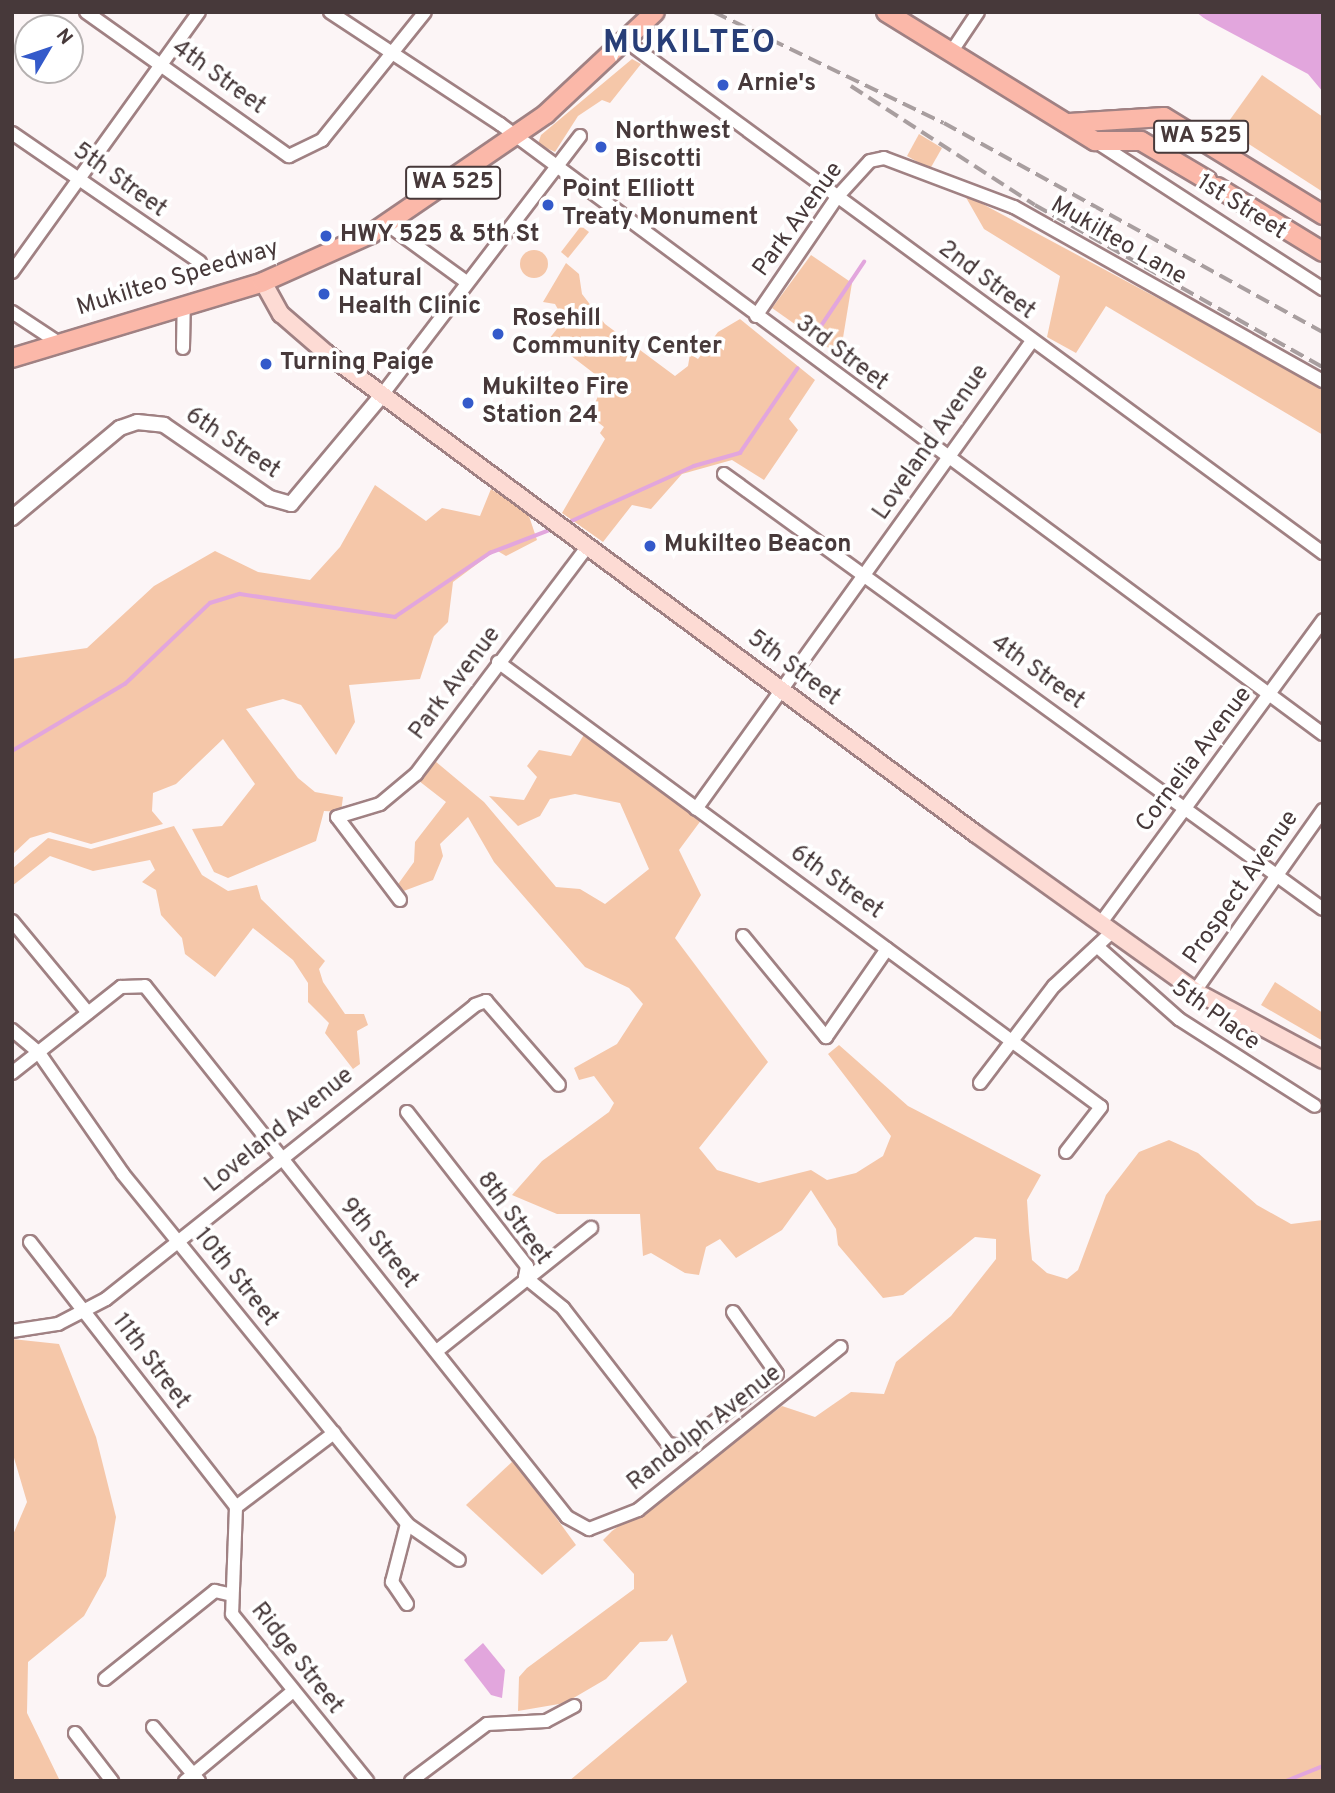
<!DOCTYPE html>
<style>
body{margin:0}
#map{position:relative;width:1335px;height:1793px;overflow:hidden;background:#fcf5f6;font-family:Overpass,sans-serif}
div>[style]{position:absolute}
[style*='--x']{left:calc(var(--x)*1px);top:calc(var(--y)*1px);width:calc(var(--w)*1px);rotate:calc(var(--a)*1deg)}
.green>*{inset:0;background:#f5c7a9}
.round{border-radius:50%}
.water>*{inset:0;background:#e2a6dd}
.pier>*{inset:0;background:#fcf5f6}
.stream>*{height:3.5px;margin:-1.75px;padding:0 1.75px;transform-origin:1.75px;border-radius:1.75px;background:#e2a6dd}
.roads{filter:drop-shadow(2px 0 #a08183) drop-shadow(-2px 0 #a08183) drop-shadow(0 2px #a08183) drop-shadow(0 -2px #a08183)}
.minor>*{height:12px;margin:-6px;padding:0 6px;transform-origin:6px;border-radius:6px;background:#fff}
.tertiary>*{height:14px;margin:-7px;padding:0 7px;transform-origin:7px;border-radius:7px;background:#fff}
.secondary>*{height:16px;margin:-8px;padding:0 8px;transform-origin:8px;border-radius:8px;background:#fddbd4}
.primary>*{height:18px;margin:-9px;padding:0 9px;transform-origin:9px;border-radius:9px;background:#fbb8a9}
.rail>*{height:3.5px;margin-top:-1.75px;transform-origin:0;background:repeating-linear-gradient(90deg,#a89e9f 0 14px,transparent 0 21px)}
.dots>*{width:19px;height:19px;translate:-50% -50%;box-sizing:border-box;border:4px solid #fff;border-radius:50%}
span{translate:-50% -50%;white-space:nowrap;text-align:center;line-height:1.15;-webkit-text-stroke:7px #fff;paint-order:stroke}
.shield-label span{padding:2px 5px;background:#fff;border:2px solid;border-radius:5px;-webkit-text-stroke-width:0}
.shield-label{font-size:23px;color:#47393a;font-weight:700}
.street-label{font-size:24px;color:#47393a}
.poi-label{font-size:24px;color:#47393a;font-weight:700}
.left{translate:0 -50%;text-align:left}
.district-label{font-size:32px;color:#283e77;font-weight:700;letter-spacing:2px}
.frame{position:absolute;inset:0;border:14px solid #47393a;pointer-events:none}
.north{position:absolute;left:14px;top:14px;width:70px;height:70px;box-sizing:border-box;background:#fff;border:2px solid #b5b0b0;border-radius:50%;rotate:51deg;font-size:19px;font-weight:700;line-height:28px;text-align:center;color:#47393a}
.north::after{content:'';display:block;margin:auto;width:24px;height:32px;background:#345aca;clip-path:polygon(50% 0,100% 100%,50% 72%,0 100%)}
</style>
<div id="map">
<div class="green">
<div style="clip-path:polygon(632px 59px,641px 64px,610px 103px,602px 100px,578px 116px,555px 152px,538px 144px,541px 135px)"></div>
<div style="clip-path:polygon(1262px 75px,1323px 117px,1323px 192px,1224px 128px)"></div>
<div style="clip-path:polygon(919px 134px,942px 148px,930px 169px,907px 156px)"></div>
<div style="clip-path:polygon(964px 194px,1323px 387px,1323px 435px,1106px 306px,1076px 353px,1047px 337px,1060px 276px,984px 229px)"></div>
<div style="clip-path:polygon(581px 226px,589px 232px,568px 258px,561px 252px)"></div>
<div class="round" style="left:520px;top:250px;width:28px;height:28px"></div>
<div style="clip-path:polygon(811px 255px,852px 283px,840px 356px,772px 308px)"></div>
<div style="clip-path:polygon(566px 263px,579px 274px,582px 294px,605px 324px,675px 376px,688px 366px,690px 354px,698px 359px,718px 332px,740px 319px,815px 380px,789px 419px,798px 430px,764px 480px,732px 460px,682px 474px,651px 509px,632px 505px,603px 542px,562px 513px,605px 439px,600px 433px,604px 427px,590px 416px,604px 381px,549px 339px,564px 320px,555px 304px,543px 302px)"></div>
<div style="clip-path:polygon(375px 485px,426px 521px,442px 508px,480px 516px,491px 489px,528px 513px,537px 540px,506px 556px,496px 550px,453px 582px,448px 622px,434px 636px,420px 679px,349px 685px,355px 722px,336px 755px,301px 705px,283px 699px,246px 709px,298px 778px,315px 792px,343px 797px,341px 812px,324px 811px,316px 841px,228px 878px,214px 872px,192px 829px,222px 826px,255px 784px,223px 739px,176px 784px,153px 793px,152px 811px,163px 824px,91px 844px,50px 832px,30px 838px,12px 855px,12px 659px,87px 648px,154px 586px,215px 551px,258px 572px,310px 580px,340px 547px)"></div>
<div style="clip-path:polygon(585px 733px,702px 819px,679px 850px,701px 895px,675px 938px,768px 1062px,699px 1148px,717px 1170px,759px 1183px,811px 1170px,827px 1180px,856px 1173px,883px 1156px,891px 1136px,828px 1054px,839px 1045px,908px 1106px,1041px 1175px,1027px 1200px,1029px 1231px,1032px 1260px,1047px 1273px,1067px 1279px,1078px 1270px,1106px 1195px,1139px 1152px,1169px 1140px,1198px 1153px,1257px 1205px,1291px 1224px,1323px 1220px,1323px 1781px,569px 1781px,687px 1682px,672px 1634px,667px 1641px,640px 1642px,606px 1679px,565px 1703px,518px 1711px,519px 1677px,527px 1668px,634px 1589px,634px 1574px,603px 1540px,612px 1531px,782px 1406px,815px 1417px,851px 1392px,884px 1394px,896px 1362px,951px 1316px,996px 1259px,996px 1239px,975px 1237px,903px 1295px,883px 1298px,838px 1245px,836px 1229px,811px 1190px,782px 1230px,736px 1258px,720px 1239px,706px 1247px,699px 1275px,685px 1273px,651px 1253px,643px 1256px,640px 1214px,557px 1214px,512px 1195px,542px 1161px,609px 1112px,614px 1103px,594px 1076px,579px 1080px,574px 1068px,617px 1044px,643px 1004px,629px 988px,585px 967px,494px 862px,468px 817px,440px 844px,443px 856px,433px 880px,401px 892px,396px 887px,414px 862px,415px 842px,446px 802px,419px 781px,435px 761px,484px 802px,556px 887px,580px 889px,605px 904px,649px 869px,620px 803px,575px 794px,550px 799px,540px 816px,518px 826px,489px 796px,524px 800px,537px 777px,527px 766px,539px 750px,571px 756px)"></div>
<div style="clip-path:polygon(174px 826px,202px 875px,228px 891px,257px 885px,261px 899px,325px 961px,319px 969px,323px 982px,345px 1014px,364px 1014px,368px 1025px,357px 1031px,360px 1064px,353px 1069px,325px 1033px,329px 1023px,308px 1002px,308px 983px,293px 960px,253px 928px,215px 977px,185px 954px,182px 938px,161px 915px,156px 890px,142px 882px,155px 870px,150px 860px,93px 871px,50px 856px,12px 886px,12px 869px,48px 838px,91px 849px)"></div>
<div style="clip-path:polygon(1275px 982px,1323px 1013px,1323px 1041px,1261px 1005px)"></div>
<div style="clip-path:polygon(12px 1339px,59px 1344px,96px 1437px,116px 1517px,106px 1576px,84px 1616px,28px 1662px,27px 1713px,60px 1781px,12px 1781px,12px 1537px,27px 1502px,12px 1451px)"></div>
<div style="clip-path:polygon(514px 1460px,576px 1545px,542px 1575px,466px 1505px)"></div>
</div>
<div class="water">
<div style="clip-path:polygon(1196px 12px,1323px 12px,1323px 110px)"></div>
<div style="clip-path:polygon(483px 1643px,505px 1670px,502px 1698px,491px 1695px,464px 1660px)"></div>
</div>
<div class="pier">
<div style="clip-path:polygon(1192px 12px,1308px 74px,1323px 92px,1323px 114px)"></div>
</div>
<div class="stream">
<div style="--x:815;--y:335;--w:88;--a:-56.1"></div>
<div style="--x:565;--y:524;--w:141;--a:-24.2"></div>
<div style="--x:694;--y:466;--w:48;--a:-15.8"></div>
<div style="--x:740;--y:453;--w:102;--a:-55.8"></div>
<div style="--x:12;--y:751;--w:131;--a:-30.7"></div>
<div style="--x:125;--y:684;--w:117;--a:-43.6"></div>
<div style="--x:210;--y:603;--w:31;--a:-17"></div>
<div style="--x:240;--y:594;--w:157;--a:8.4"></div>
<div style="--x:395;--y:617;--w:115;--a:-34"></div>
<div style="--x:490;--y:553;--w:70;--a:-21"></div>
<div style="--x:1286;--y:1781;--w:40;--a:-22"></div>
</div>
<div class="roads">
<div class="minor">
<div style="--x:86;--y:12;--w:249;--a:35.4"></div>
<div style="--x:289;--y:156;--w:37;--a:-26"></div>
<div style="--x:322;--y:140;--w:164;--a:-51.2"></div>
<div style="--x:330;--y:12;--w:204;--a:33.4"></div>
<div style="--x:500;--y:124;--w:1024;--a:36.55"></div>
<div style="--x:626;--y:41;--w:865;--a:36.3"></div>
<div style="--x:950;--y:54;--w:50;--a:-56.3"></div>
<div style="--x:12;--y:133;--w:228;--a:34.5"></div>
<div style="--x:1095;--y:141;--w:272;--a:33"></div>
<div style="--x:388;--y:225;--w:95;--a:36"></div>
<div style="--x:12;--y:272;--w:320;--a:-54.3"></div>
<div style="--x:12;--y:312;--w:53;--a:33.4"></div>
<div style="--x:756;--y:316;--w:145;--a:-55.7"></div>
<div style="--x:838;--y:196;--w:47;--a:-47.6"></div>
<div style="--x:870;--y:161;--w:14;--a:-12"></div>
<div style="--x:884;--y:158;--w:139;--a:20.7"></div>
<div style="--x:1014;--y:207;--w:355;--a:29.4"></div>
<div style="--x:183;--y:348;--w:39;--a:-89"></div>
<div style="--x:382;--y:395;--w:326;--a:-52.6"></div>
<div style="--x:724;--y:474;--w:740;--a:35.99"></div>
<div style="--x:498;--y:662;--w:749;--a:36.43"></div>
<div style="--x:1101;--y:1107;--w:57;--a:127.9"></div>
<div style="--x:696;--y:809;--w:576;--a:-54.32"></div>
<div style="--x:400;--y:900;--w:104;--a:-127.2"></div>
<div style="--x:337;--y:817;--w:45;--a:-16.8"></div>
<div style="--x:380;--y:804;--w:47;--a:-39.8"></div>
<div style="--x:416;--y:774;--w:286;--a:-53"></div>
<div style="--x:12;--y:921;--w:119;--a:50.4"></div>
<div style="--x:1100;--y:924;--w:377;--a:-53.7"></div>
<div style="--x:743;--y:936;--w:131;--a:50.6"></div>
<div style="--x:826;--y:1037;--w:107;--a:-55.3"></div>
<div style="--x:1099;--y:948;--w:107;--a:41.6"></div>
<div style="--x:1179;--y:1019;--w:161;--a:32.6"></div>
<div style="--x:1195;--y:991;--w:222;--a:-54.7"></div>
<div style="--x:12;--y:1030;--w:35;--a:40"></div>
<div style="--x:39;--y:1053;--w:147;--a:55.2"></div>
<div style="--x:123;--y:1174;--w:451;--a:50.9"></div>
<div style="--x:407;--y:1524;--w:63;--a:34.7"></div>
<div style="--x:12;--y:1073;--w:139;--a:-38.3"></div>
<div style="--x:121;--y:987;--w:24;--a:-2"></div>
<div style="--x:145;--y:986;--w:678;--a:51.52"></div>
<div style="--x:567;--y:1517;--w:25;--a:29"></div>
<div style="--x:589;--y:1529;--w:53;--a:-21.2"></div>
<div style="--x:638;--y:1510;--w:260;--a:-38.8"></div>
<div style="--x:980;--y:1083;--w:122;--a:-52.7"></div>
<div style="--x:1054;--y:986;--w:79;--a:-43"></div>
<div style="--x:407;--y:1112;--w:195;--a:52.1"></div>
<div style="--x:527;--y:1266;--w:11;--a:100"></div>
<div style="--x:30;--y:1242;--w:336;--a:52.1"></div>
<div style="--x:525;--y:1277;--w:49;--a:39.2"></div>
<div style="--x:563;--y:1308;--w:172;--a:52.3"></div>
<div style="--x:668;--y:1444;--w:14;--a:8"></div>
<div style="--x:682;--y:1446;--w:119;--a:-37.2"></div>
<div style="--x:777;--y:1374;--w:76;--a:-125.4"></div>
<div style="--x:12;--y:1331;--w:47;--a:-8.7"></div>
<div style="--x:58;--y:1324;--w:54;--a:-27.5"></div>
<div style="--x:106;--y:1299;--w:472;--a:-38.5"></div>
<div style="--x:475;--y:1005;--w:12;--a:-20"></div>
<div style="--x:486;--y:1001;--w:111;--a:49"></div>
<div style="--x:438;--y:1350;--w:196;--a:-38.6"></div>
<div style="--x:236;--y:1507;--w:107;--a:92.1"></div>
<div style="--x:232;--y:1614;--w:215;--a:51"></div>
<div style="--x:236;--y:1507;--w:123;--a:-37.1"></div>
<div style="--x:407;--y:1604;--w:27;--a:-124"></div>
<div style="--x:392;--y:1582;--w:60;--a:-75.5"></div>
<div style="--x:105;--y:1679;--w:141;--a:-38.7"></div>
<div style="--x:215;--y:1591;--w:13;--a:13"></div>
<div style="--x:153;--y:1727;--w:71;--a:49.6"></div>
<div style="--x:75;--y:1733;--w:61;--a:52.4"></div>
<div style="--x:185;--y:1781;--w:139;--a:-39.8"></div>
<div style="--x:411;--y:1781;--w:95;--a:-36.9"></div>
<div style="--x:487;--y:1724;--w:59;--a:-2.9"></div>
<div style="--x:546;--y:1721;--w:32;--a:-28"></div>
</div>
<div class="tertiary">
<div style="--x:12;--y:518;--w:141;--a:-39.8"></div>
<div style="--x:120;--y:428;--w:18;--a:-19"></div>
<div style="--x:137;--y:422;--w:27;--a:6"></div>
<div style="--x:164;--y:425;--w:129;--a:34.6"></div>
<div style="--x:270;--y:498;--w:22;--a:16"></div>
<div style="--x:291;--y:504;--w:142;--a:-50.1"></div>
</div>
<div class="secondary">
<div style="--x:263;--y:282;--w:37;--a:61"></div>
<div style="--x:281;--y:314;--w:60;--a:40.9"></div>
<div style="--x:326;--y:353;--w:809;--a:36.5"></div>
<div style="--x:976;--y:834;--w:269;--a:35.6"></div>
<div style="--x:1195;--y:991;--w:145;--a:28.3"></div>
</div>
<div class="primary">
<div style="--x:886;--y:12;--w:246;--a:31.7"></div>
<div style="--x:1095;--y:141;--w:46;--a:0"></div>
<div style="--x:1141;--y:141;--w:77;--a:30.6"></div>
<div style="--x:1069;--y:123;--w:95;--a:-3.6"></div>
<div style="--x:1164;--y:117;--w:187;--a:31.6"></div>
<div style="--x:1217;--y:187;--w:124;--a:31.5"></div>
<div style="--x:12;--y:358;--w:262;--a:-16.8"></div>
<div style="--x:263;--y:282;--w:118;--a:-24"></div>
<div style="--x:371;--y:234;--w:212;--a:-34.4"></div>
<div style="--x:546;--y:114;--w:149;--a:-43.1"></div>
</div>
</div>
<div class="rail">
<div style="--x:714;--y:12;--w:255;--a:25.8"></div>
<div style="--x:944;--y:123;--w:433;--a:28.9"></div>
<div style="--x:851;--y:86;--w:219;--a:32.9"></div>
<div style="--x:1035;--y:205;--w:330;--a:29.4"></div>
</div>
<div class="dots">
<div style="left:723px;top:85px;background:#345aca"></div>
<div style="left:601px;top:147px;background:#345aca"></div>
<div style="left:548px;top:205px;background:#345aca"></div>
<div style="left:326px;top:236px;background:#345aca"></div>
<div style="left:324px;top:294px;background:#345aca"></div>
<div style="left:498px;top:334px;background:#345aca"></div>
<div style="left:266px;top:364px;background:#345aca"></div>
<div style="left:468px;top:403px;background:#345aca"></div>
<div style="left:650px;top:546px;background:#345aca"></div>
</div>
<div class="shield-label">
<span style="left:1201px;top:137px">WA 525</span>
<span style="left:453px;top:183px">WA 525</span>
</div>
<div class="street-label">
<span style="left:218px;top:78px;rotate:36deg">4th Street</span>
<span style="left:119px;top:181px;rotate:36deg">5th Street</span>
<span style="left:1241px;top:208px;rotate:32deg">1st Street</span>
<span style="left:799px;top:220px;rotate:-54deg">Park Avenue</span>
<span style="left:1118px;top:242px;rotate:30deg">Mukilteo Lane</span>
<span style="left:178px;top:279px;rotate:-17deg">Mukilteo Speedway</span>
<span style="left:986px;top:281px;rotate:37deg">2nd Street</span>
<span style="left:841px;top:354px;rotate:37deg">3rd Street</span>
<span style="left:932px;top:443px;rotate:-55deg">Loveland Avenue</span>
<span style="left:232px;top:444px;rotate:34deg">6th Street</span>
<span style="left:793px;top:669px;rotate:37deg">5th Street</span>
<span style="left:1037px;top:673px;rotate:36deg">4th Street</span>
<span style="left:456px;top:684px;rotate:-53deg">Park Avenue</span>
<span style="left:1195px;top:760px;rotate:-53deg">Cornelia Avenue</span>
<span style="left:836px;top:883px;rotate:36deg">6th Street</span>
<span style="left:1242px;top:888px;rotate:-55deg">Prospect Avenue</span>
<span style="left:1215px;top:1016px;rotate:36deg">5th Place</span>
<span style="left:280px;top:1131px;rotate:-39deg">Loveland Avenue</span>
<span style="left:513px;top:1219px;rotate:54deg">8th Street</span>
<span style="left:378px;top:1244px;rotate:51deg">9th Street</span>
<span style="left:235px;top:1278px;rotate:51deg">10th Street</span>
<span style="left:150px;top:1362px;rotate:53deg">11th Street</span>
<span style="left:705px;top:1429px;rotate:-38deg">Randolph Avenue</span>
<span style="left:296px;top:1659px;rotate:52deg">Ridge Street</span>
</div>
<div class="poi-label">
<span class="left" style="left:737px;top:85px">Arnie's</span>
<span class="left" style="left:615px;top:147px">Northwest<br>Biscotti</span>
<span class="left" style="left:562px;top:205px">Point Elliott<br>Treaty Monument</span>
<span class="left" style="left:340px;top:236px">HWY 525 &amp; 5th St</span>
<span class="left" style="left:338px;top:294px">Natural<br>Health Clinic</span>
<span class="left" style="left:512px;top:334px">Rosehill<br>Community Center</span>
<span class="left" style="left:280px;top:364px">Turning Paige</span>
<span class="left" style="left:482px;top:403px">Mukilteo Fire<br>Station 24</span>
<span class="left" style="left:664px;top:546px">Mukilteo Beacon</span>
</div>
<div class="district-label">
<span style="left:690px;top:44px">MUKILTEO</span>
</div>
<div class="frame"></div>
<div class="north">N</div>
</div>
